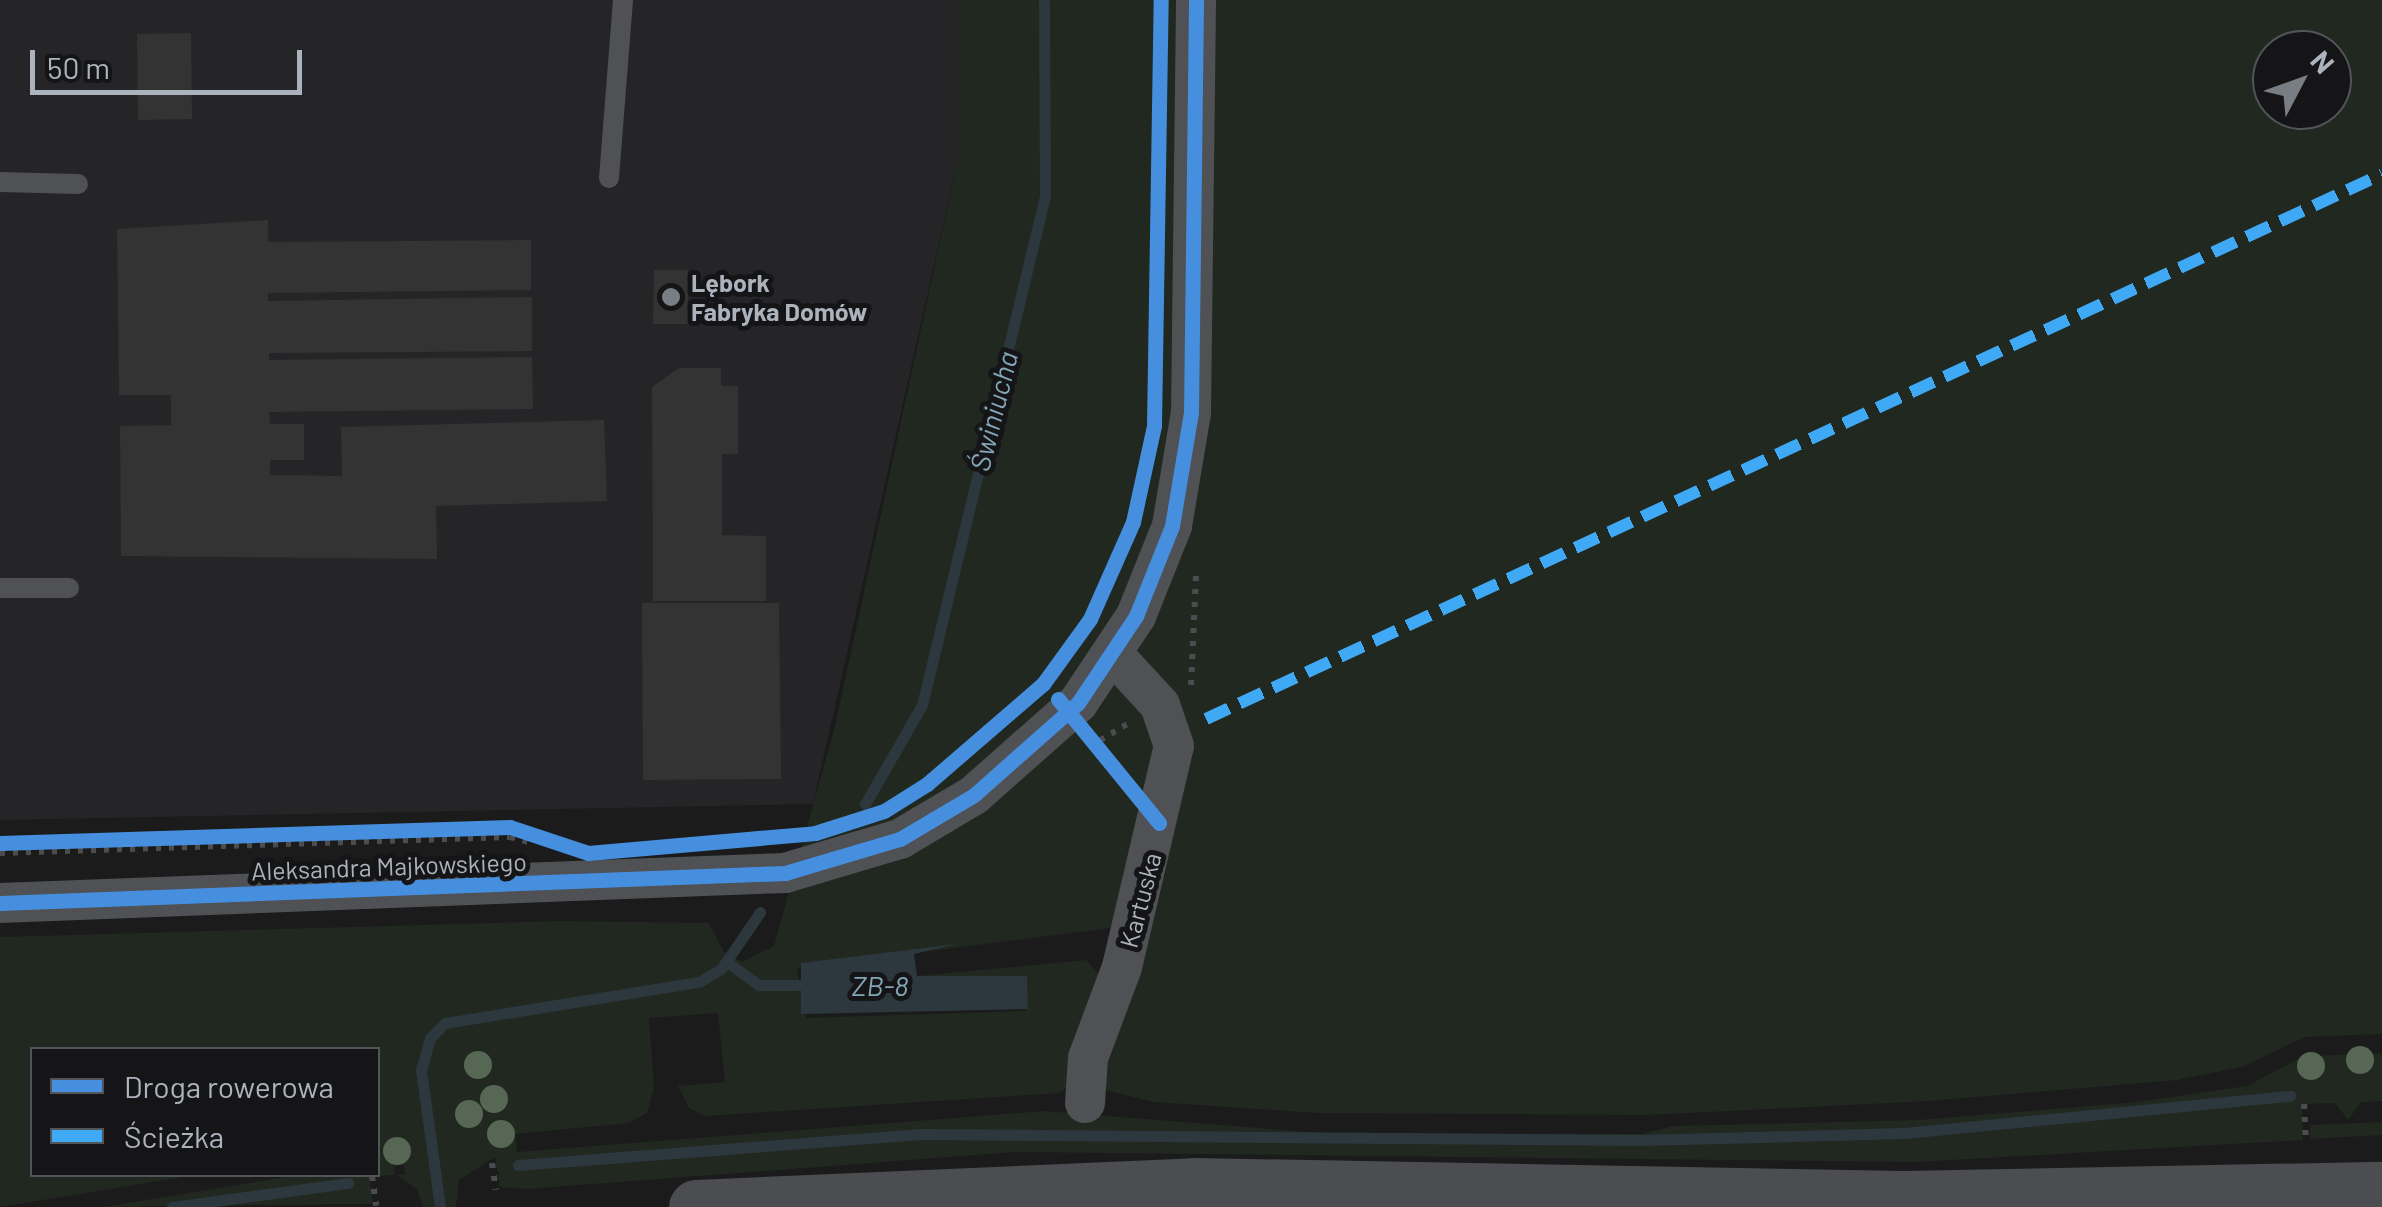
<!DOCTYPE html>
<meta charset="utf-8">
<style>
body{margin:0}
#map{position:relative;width:2382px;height:1207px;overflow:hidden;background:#1b1b1b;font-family:Barlow,sans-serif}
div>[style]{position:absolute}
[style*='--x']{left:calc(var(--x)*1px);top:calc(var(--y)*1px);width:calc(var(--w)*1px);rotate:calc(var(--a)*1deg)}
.built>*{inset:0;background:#252527}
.green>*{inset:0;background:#202820}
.water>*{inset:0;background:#2d383e}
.stream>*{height:11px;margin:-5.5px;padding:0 5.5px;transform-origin:5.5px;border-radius:5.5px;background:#2d383e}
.building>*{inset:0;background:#333}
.path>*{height:6px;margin-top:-3px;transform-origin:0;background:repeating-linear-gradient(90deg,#4b4c4f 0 5px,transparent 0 13px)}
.service>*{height:20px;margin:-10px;padding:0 10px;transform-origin:10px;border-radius:10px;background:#4f5154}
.minor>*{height:40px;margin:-20px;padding:0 20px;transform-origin:20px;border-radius:20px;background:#4f5154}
.motorway>*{height:55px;margin:-27.5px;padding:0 27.5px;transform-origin:27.5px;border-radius:27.5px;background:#4c4d50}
.quiet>*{height:12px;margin-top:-6px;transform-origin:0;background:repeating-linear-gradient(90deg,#3fa9f5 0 25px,transparent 0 37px)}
.cycleway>*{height:15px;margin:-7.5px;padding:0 7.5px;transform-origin:7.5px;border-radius:7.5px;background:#468fdf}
.trees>*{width:28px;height:28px;margin:-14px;border-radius:50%;background:#566754}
.dots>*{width:28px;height:28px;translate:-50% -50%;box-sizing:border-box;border:5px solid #151517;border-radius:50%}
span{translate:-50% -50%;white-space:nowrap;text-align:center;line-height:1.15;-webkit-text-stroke:10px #151517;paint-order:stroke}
.poi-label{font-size:25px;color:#acb3bc;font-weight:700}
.left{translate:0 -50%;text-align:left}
.street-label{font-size:25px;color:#acb3bc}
.water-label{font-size:28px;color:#83a6b6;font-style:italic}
.legend{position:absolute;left:30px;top:1047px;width:350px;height:130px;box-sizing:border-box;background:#151517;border:2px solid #515459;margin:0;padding:12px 18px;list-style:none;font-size:30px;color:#acb3bc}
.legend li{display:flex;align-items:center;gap:20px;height:50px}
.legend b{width:50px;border:2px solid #515459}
.north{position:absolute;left:2252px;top:30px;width:100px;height:100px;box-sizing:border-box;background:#151517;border:2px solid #515459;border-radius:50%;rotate:49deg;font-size:28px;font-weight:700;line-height:40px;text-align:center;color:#acb3bc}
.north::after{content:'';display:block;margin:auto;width:35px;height:45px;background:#797e84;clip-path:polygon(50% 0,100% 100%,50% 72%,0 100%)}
.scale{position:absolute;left:30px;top:50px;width:272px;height:45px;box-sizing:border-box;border:5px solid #acb3bc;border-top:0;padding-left:12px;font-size:30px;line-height:35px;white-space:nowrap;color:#acb3bc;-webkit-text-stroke:8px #151517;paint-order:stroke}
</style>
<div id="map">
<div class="built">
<div style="clip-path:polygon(0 0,959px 0,959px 154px,813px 804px,0 820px)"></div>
</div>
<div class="green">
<div style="clip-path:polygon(evenodd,959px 0,2382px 0,2382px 1034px,2305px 1037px,2242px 1067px,2177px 1080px,1929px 1101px,1647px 1115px,1317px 1113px,1154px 1102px,1105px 1090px,1111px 928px,797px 968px,806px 1018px,1026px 1011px,1027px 976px,917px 976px,1086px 960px,1103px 978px,1068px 1087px,1059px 1093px,705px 1116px,689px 1108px,678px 1086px,725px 1082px,718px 1013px,649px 1018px,654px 1088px,647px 1113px,629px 1123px,515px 1134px,517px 1152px,1044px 1111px,1321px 1133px,1641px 1134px,1674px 1126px,1919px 1120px,2137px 1102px,2247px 1086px,2302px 1057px,2367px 1053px,2382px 1054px,2382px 1101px,2361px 1102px,2348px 1120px,2335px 1103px,2302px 1104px,2303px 1140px,1916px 1162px,1015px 1152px,527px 1189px,500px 1187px,495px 1157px,459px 1180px,456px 1207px,423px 1207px,417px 1189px,396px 1175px,405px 1174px,404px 1165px,394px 1166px,395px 1175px,377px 1176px,378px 1050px,32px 1050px,32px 1174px,196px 1175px,0 1207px,0 937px,558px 921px,709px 923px,724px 952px,742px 962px,774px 946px,835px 726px,959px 154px,959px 0,2272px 50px,2332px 50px,2332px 110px,2272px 110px,2272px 50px)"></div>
<div style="clip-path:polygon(2382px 1122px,2382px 1135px,2310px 1139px,2310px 1125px)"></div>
<div style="clip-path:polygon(304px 1174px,369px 1175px,373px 1204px,103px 1207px)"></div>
</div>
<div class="water">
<div style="clip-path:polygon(957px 944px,914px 954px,917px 976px,1027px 976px,1028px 1009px,801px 1014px,801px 963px)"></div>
</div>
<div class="stream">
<div style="--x:865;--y:804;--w:114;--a:-60.1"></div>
<div style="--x:922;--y:705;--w:524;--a:-76.41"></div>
<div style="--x:1045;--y:196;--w:196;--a:-90.3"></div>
<div style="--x:727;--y:962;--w:39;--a:36"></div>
<div style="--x:759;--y:985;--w:39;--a:0"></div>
<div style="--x:518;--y:1165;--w:404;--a:-4.4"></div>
<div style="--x:921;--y:1134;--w:720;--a:0.48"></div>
<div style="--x:1641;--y:1140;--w:263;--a:-1.5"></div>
<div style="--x:1904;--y:1133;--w:388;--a:-5.5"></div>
<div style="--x:172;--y:1207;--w:178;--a:-7.8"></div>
<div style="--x:440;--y:1207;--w:138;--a:-97.9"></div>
<div style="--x:421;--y:1070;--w:33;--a:-74"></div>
<div style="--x:430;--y:1038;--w:21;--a:-45"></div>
<div style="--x:445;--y:1023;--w:257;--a:-9.2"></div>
<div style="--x:699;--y:982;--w:26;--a:-31"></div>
<div style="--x:721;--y:969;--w:69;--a:-55.6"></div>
</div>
<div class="building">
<div style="clip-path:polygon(191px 33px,192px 119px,138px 120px,137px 34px)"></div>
<div style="clip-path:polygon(268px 220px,268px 242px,531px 240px,531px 290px,268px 293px,268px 301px,532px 297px,532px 351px,269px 353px,269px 360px,532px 357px,533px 409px,269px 412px,270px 424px,304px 424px,304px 460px,270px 460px,270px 475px,342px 476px,341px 427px,604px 420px,607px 501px,436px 506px,437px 559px,121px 556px,120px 426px,171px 425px,171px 395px,119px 395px,117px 229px)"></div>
<div style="clip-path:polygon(654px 270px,688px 270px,688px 324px,653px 324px)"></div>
<div style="clip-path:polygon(679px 368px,721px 368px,721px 386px,738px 386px,738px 454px,722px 454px,722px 535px,766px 536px,766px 601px,653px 601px,652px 387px)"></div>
<div style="clip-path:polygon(642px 603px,779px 603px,781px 779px,643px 780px)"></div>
</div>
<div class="path">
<div style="--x:1191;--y:685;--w:112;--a:-87.4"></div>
<div style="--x:1089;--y:747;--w:47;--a:-31"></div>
<div style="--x:0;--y:853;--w:510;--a:-1.8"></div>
<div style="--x:510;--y:837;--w:23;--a:15"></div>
<div style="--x:2304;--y:1104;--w:35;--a:87"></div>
<div style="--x:492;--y:1163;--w:27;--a:82"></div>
<div style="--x:372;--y:1176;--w:30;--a:82"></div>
</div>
<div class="service">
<div style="--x:609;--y:178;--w:179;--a:-85.5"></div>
<div style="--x:0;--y:182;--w:78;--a:1.5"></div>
<div style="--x:0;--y:588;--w:69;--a:0"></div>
</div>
<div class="minor">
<div style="--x:0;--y:903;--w:786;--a:-2.19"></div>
<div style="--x:785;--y:873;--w:120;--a:-16.5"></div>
<div style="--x:900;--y:839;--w:86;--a:-30.7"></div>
<div style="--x:974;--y:795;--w:139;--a:-41.5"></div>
<div style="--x:1078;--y:703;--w:105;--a:-56.3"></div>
<div style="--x:1136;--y:616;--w:97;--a:-68.2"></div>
<div style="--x:1172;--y:526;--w:115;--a:-80.5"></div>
<div style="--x:1191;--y:413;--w:413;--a:-89.3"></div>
<div style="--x:1085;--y:1103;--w:45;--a:-86.2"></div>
<div style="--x:1088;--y:1058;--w:97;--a:-69.5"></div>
<div style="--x:1122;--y:967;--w:227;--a:-76.8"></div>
<div style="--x:1174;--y:746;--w:43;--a:-108.9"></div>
<div style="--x:1160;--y:705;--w:69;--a:-132.7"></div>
</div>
<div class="motorway">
<div style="--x:696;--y:1207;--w:499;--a:-2.5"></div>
<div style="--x:1195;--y:1185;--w:708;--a:1.05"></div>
<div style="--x:1903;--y:1198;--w:479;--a:-1.1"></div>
</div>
<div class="quiet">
<div style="--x:1206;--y:719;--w:1296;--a:-24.86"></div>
</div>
<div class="cycleway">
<div style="--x:1058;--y:699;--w:160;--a:50.8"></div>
<div style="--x:0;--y:843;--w:510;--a:-1.8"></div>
<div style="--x:510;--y:827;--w:82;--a:18.4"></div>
<div style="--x:588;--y:853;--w:228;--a:-5"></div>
<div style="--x:815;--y:833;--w:72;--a:-17.7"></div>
<div style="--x:884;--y:811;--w:51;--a:-32.1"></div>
<div style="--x:927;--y:784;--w:153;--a:-40.8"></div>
<div style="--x:1043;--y:684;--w:80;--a:-54.1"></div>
<div style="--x:1090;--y:619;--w:106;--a:-66.1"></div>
<div style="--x:1133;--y:522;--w:98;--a:-77.7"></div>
<div style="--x:1154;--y:426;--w:426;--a:-89.1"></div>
<div style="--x:0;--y:903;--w:786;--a:-2.19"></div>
<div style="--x:785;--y:873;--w:120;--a:-16.5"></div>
<div style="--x:900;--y:839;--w:86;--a:-30.7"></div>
<div style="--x:974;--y:795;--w:139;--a:-41.5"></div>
<div style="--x:1078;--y:703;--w:105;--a:-56.3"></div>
<div style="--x:1136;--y:616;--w:97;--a:-68.2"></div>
<div style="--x:1172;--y:526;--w:115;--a:-80.5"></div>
<div style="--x:1191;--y:413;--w:413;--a:-89.3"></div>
</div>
<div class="trees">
<div style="left:2360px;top:1060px"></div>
<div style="left:478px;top:1065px"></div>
<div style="left:2311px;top:1066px"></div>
<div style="left:494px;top:1099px"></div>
<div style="left:469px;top:1114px"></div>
<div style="left:501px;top:1134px"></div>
<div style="left:397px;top:1151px"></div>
</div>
<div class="dots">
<div style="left:671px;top:297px;background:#797e84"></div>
</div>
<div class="poi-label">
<span class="left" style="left:691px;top:297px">Lębork<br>Fabryka Domów</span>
</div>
<div class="street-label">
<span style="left:389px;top:866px;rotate:-2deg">Aleksandra Majkowskiego</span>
<span style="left:1140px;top:900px;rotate:-75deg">Kartuska</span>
</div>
<div class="water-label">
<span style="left:993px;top:411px;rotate:-76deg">Świniucha</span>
<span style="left:880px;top:985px">ZB-8</span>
</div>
<ul class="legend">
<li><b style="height:12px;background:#468fdf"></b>Droga rowerowa</li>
<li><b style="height:12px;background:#3fa9f5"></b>Ścieżka</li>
</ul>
<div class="north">N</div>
<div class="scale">50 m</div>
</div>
